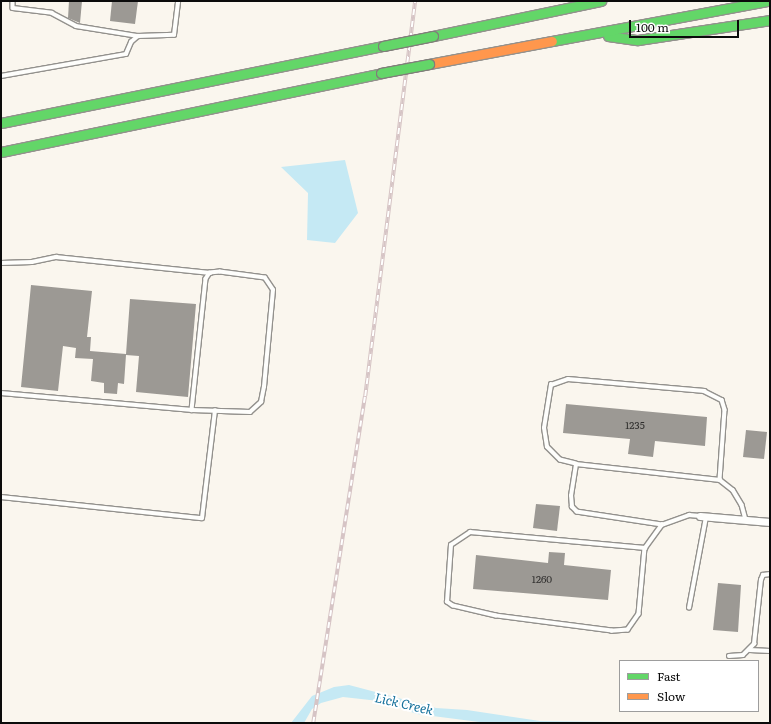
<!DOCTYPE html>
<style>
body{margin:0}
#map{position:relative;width:771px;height:724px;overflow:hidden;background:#faf6ee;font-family:Literata,serif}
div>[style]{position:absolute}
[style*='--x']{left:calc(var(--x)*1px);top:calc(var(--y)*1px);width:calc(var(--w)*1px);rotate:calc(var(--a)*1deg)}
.water>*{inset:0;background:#c5e9f4}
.building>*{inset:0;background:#9c9994}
.roads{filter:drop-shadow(1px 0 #93918d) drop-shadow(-1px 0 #93918d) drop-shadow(0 1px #93918d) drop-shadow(0 -1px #93918d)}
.lane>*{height:3.5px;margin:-1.75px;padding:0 1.75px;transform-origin:1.75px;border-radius:1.75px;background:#fefefc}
.street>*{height:7px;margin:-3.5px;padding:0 3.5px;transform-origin:3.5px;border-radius:3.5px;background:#fefefc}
.fast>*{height:9px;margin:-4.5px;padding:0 4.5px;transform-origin:4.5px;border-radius:4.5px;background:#63d668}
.slow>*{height:9px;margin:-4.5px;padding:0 4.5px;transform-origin:4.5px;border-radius:4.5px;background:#ff974d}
.rail>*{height:3.5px;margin-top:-1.75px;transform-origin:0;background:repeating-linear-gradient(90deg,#fff 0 6px,#d6c4c5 0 12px);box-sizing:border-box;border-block:1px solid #d6c4c5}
.bridges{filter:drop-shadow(1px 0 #807e7a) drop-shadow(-1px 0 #807e7a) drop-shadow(0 1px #807e7a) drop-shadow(0 -1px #807e7a)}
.fast-bridge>*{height:9px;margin:-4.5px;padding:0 4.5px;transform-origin:4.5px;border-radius:4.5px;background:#63d668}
span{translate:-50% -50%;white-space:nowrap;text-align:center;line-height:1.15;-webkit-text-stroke:4px #fff;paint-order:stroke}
.number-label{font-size:10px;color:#2f2e2d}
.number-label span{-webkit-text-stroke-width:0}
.water-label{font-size:13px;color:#15719c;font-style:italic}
.frame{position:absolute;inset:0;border:2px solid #0b0b0b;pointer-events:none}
.legend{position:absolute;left:619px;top:660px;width:140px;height:52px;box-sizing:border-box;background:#fff;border:1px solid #9d9d9d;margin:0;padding:5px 7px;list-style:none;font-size:12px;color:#0b0b0b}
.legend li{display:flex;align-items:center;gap:8px;height:20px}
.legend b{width:20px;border:1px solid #9d9d9d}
.scale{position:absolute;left:629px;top:20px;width:110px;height:18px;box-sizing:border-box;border:2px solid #0b0b0b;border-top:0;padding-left:5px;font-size:12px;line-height:14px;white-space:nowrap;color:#0b0b0b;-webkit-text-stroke:3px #fff;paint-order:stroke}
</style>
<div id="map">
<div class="water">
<div style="clip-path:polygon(345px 160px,358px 213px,335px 243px,307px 240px,308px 193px,281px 167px)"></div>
<div style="clip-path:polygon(349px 685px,436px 708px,467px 710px,540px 721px,698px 723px,487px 723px,417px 714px,379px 701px,343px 697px,321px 703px,312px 709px,304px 723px,291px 723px,312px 696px,334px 687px)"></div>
</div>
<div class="building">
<div style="clip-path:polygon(69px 1px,82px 1px,80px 23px,68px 18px)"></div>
<div style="clip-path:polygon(112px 1px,138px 1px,135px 24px,110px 21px)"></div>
<div style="clip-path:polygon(31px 285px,92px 291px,87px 337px,91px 337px,90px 351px,126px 354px,130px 299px,196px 304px,188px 397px,136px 392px,139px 356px,126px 355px,124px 384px,118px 383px,117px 394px,104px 393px,104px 383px,91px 381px,93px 359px,75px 358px,76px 348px,63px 346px,58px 391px,21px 387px)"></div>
<div style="clip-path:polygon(566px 404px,707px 417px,705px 446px,655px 441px,653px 457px,628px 454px,630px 439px,563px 433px)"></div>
<div style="clip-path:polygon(746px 430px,767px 432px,764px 459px,743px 457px)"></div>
<div style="clip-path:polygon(536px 504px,560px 506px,557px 531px,533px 528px)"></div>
<div style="clip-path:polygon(549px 552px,565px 553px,564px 565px,611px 570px,608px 600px,473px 589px,476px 555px,548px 563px)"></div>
<div style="clip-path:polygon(718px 583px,741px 585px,738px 632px,713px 630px)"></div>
</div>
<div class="roads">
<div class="lane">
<div style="--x:13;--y:1;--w:7;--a:90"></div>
<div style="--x:13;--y:8;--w:39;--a:7"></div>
<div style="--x:52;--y:13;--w:27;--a:28"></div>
<div style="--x:76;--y:26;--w:63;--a:9.2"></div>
<div style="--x:1;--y:76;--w:127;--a:-10"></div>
<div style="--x:126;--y:54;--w:13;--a:-67"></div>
<div style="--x:131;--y:42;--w:9;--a:-41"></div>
<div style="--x:138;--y:36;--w:36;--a:-2"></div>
<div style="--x:174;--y:35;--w:34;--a:-83"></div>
<div style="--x:1;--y:263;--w:31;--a:-2"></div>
<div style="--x:32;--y:262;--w:25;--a:-12"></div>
<div style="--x:56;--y:257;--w:155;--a:5.9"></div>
<div style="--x:1;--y:393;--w:192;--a:5.1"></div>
<div style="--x:192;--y:410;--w:58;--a:2"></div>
<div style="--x:250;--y:412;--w:15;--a:-42"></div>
<div style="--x:261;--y:402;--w:15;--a:-79"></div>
<div style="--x:264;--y:387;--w:97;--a:-84.7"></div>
<div style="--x:273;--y:290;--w:14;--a:-124"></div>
<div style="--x:265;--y:278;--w:45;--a:-172.4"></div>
<div style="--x:220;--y:272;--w:10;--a:174"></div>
<div style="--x:210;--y:273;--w:7;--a:124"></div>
<div style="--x:206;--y:279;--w:132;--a:96.1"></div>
<div style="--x:576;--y:464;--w:16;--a:-166"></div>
<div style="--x:560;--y:460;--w:18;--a:-135"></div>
<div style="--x:547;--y:447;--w:19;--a:-99"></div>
<div style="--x:544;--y:428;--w:44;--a:-80.8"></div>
<div style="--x:551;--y:385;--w:18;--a:-19"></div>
<div style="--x:568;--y:379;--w:137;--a:5"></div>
<div style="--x:704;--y:391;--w:20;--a:27"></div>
<div style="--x:722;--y:400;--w:10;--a:73"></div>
<div style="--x:725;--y:410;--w:70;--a:94.1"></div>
<div style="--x:1;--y:497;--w:202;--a:6"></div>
<div style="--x:202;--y:518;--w:108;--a:-83.1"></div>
<div style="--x:662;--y:525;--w:86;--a:-171.3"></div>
<div style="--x:577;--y:512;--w:7;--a:-135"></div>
<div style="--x:572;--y:507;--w:11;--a:-95"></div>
<div style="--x:571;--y:496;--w:32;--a:-81"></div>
<div style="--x:576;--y:464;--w:145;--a:6.3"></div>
<div style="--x:720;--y:480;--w:16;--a:38"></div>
<div style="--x:733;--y:490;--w:17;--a:59"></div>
<div style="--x:742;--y:505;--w:16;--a:75"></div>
<div style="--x:645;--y:548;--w:66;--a:95.2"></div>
<div style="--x:639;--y:614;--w:19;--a:125"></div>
<div style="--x:628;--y:630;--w:16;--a:176"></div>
<div style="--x:612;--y:631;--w:117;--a:-172.6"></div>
<div style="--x:496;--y:616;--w:44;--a:-166.9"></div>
<div style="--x:453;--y:606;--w:7;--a:-146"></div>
<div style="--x:447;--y:602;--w:57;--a:-86"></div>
<div style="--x:451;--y:545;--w:23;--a:-34"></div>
<div style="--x:470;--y:532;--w:176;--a:5.2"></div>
<div style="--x:645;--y:548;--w:29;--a:-54"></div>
<div style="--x:662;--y:525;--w:29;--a:-20"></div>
<div style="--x:689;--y:515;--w:11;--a:5"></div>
<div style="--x:689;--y:608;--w:93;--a:-79.4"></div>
<div style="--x:750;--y:650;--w:20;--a:3"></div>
<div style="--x:729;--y:656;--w:14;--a:-4"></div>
<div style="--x:743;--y:655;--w:16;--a:-45"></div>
<div style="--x:754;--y:644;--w:64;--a:-83.8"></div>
<div style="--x:761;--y:580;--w:5;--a:-68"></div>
<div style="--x:763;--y:575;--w:7;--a:-8"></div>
</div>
<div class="street">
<div style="--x:700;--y:516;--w:70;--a:4.9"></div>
</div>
<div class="fast">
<div style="--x:433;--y:36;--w:172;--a:-11.8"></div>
<div style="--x:608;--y:36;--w:30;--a:8"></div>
<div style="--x:638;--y:40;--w:134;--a:-8.6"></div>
<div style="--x:552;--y:41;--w:220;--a:-10.5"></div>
<div style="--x:1;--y:123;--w:390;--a:-11.4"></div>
<div style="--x:1;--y:152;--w:388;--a:-11.7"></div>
</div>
<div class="slow">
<div style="--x:429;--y:64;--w:125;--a:-10.6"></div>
</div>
</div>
<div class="rail">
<div style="--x:313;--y:723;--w:331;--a:-81"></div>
<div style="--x:365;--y:396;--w:398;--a:-82.8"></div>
</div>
<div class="bridges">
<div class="fast-bridge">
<div style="--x:383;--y:46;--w:51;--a:-11.3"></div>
<div style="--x:381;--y:73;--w:49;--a:-10.6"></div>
</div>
</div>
<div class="number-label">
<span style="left:635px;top:425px">1235</span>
<span style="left:542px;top:579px">1260</span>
</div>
<div class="water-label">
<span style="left:404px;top:704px;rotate:13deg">Lick Creek</span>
</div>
<div class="frame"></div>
<ul class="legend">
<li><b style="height:5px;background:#63d668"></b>Fast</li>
<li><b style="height:5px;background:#ff974d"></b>Slow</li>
</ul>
<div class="scale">100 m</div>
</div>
